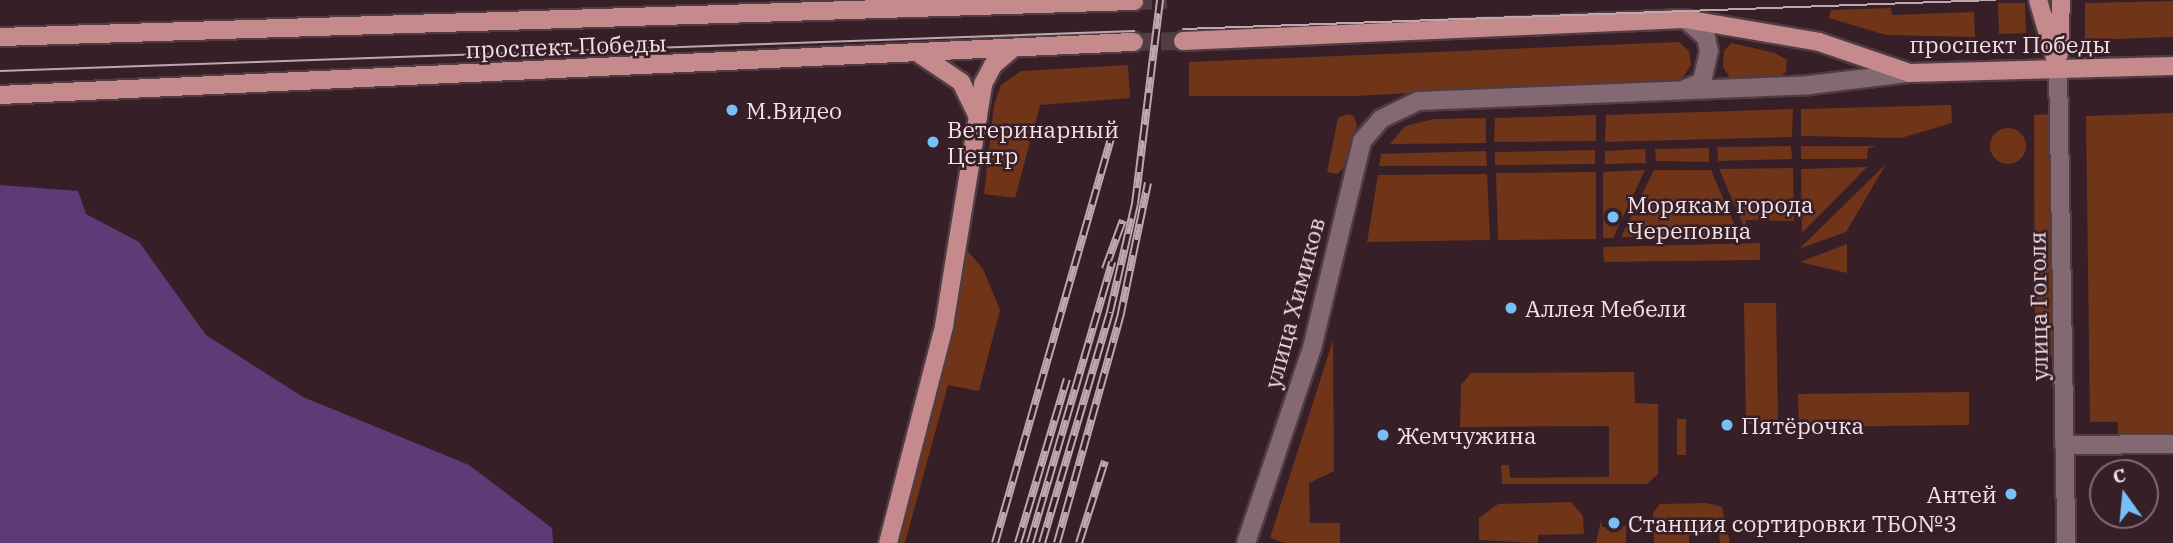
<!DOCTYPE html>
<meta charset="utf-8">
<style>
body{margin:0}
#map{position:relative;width:2173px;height:543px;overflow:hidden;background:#361f27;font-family:"IBM Plex Serif",serif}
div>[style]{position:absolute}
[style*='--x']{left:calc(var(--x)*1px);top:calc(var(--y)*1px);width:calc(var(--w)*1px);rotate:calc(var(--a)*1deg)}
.green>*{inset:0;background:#703419}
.round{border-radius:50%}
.water>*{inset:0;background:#603a77}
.major-tunnel>*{height:18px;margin-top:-9px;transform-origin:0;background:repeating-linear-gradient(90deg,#523c44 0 18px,transparent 0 27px)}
.roads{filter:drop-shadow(2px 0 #4f3d44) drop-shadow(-2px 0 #4f3d44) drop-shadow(0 2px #4f3d44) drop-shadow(0 -2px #4f3d44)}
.minor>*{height:18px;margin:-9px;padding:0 9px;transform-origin:9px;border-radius:9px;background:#846972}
.major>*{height:18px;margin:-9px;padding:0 9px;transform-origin:9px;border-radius:9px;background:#c6898c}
.tram>*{height:2px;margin:-1px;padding:0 1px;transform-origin:1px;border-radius:1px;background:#bba9af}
.rail>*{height:8px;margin-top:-4px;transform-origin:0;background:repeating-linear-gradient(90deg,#361f27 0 16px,#bba9af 0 32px);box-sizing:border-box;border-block:2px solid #bba9af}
.dots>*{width:19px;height:19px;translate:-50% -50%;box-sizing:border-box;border:4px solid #361f27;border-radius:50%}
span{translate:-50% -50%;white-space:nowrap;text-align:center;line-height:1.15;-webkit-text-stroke:5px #361f27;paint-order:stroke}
.street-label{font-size:23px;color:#f2e2e7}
.poi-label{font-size:23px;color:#f2e2e7}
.left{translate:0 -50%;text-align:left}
.right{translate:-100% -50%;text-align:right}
.north{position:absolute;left:2089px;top:459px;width:70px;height:70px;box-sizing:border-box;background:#361f27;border:2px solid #816d74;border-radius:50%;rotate:345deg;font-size:19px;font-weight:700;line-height:28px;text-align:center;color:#f2e2e7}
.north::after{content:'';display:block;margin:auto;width:24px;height:32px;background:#76c0f7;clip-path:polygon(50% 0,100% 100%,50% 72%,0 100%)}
</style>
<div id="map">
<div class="green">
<div style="clip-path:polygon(2173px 1px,2173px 37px,2085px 40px,2085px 3px)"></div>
<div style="clip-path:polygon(2025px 3px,2026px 33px,1999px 34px,1998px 3px)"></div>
<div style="clip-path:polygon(1891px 8px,1892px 15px,1974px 12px,1975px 37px,1886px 35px,1829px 18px,1831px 10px)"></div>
<div style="clip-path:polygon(1679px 42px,1689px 51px,1691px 65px,1682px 79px,1354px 96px,1189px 96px,1189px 62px)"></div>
<div style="clip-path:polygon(1731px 43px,1775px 53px,1787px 60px,1786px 72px,1779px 77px,1730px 78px,1723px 67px,1724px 51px)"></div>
<div style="clip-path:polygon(1128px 65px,1130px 98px,1040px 105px,1015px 198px,984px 194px,994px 105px,1001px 85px,1021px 71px)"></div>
<div style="clip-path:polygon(1951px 105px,1952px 123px,1901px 138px,1801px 136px,1801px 109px)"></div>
<div style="clip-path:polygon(1793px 109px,1792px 137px,1605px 142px,1606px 115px)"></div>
<div style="clip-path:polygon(2173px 113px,2173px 435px,2118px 435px,2118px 422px,2090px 422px,2086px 116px)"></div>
<div style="clip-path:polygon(1347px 114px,1354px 116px,1357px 125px,1343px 169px,1337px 174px,1327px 172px,1338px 118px)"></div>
<div style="clip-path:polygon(2052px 114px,2054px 356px,2035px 356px,2034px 115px)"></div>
<div style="clip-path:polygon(1596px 115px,1596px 141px,1494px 142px,1495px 118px)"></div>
<div style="clip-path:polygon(1486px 118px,1486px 143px,1390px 144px,1405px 126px,1434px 119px)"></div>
<div class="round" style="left:1990px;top:128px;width:36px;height:36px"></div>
<div style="clip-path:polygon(1791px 146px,1792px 159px,1718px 161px,1717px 147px)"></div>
<div style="clip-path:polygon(1801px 146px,1877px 146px,1868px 148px,1867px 159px,1801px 159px)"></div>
<div style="clip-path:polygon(1709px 148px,1709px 162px,1656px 161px,1655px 149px)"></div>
<div style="clip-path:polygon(1645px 149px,1646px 163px,1605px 164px,1605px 151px)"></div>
<div style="clip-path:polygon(1595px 150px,1595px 164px,1495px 165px,1495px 152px)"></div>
<div style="clip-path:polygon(1486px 151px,1487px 166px,1379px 166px,1381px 154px)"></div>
<div style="clip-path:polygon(1886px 164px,1846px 232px,1799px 249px)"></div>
<div style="clip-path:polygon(1867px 167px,1802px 233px,1801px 169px)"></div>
<div style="clip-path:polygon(1793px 168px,1794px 221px,1746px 220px,1745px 229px,1719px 169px)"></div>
<div style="clip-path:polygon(1645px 170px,1613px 238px,1603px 238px,1603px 172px)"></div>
<div style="clip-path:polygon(1654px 170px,1711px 170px,1739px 235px,1621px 237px)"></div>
<div style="clip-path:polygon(1596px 172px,1596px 239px,1498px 240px,1496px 173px)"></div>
<div style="clip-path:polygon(1487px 174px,1490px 240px,1367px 242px,1378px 175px)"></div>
<div style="clip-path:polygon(1760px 243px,1760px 260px,1604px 262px,1603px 247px)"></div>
<div style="clip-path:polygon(1847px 244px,1847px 273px,1800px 262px)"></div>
<div style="clip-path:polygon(966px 249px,983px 269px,1000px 310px,979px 391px,948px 385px,905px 543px,895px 543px)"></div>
<div style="clip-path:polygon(1744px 303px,1776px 303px,1778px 424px,1746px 424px)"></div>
<div style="clip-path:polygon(1333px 340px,1334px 471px,1309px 483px,1310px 523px,1340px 523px,1340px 543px,1285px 543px,1270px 538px)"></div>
<div style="clip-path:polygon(1634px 372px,1635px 403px,1658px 404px,1658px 474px,1647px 484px,1502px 484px,1501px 465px,1509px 465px,1510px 478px,1609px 477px,1609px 426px,1460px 427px,1461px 385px,1471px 373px)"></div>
<div style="clip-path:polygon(1969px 392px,1969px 425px,1799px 427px,1798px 394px)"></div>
<div style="clip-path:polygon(1677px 419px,1686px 419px,1686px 455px,1677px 455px)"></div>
<div style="clip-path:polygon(1571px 502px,1583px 516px,1584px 534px,1538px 535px,1538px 543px,1479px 540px,1479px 518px,1498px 504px)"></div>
<div style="clip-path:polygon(1707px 503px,1722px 507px,1730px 543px,1720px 543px,1719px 534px,1689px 535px,1689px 543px,1654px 543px,1653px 513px,1660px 504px)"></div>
<div style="clip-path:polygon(1601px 520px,1602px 527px,1626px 526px,1626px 543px,1596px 543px)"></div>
</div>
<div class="water">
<div style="clip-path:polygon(0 185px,78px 191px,86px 214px,139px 242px,206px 335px,303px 397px,469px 465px,552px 528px,553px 543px,0 543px)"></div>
</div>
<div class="major-tunnel">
<div style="--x:1134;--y:1;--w:33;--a:-2"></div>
<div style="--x:1134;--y:42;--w:49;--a:-1.2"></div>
</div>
<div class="roads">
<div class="minor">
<div style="--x:1685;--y:19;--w:28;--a:41"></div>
<div style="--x:1706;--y:37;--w:14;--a:78"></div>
<div style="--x:1709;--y:51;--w:32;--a:103"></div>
<div style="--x:1702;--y:82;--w:18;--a:158"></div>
<div style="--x:2058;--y:68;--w:475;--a:89"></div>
<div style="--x:2064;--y:445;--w:109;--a:-0.5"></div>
<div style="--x:1246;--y:543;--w:206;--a:-71.3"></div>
<div style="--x:1312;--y:348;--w:213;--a:-76.4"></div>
<div style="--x:1362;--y:141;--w:29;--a:-49"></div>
<div style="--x:1381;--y:119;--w:41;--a:-25.9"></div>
<div style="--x:1418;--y:101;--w:391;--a:-2.3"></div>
<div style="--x:1809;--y:85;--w:102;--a:-6.8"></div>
</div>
<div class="major">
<div style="--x:2038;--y:0;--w:71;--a:73.6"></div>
<div style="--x:0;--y:37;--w:1135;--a:-1.82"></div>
<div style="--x:1183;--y:41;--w:502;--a:-2.51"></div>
<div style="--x:1685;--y:19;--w:136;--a:9.7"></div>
<div style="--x:1819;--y:42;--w:96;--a:18.8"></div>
<div style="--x:1910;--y:73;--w:263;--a:-1.5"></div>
<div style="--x:2059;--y:54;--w:54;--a:-87.9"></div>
<div style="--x:921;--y:55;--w:48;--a:34"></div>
<div style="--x:961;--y:82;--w:39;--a:64"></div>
<div style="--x:0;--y:95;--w:1135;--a:-2.68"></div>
<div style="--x:888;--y:543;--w:224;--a:-75.5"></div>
<div style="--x:944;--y:326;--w:245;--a:-80.8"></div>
<div style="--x:983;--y:84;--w:21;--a:-62"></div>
<div style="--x:993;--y:65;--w:25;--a:-40"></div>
</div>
</div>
<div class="tram">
<div style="--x:1183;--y:29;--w:813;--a:-2.05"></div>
<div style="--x:0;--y:71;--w:1135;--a:-2.02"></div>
</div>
<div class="rail">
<div style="--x:1105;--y:269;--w:52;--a:-69.8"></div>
<div style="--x:995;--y:543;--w:429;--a:-74"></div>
<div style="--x:1018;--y:543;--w:171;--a:-73.4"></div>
<div style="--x:1030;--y:543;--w:293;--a:-73.7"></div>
<div style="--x:1042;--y:543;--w:241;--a:-73.6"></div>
<div style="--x:1110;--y:312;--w:111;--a:-77"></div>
<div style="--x:1135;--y:204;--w:206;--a:-83"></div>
<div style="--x:1057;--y:543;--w:234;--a:-74.4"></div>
<div style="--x:1120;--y:318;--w:138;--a:-78.3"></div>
<div style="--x:1079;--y:543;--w:86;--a:-72.4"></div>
</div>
<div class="dots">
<div style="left:732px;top:110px;background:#76c0f7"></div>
<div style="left:933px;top:142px;background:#76c0f7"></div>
<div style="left:1613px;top:217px;background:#76c0f7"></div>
<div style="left:1511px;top:308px;background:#76c0f7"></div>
<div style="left:1727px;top:425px;background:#76c0f7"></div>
<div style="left:1383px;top:435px;background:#76c0f7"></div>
<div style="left:2011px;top:494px;background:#76c0f7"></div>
<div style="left:1614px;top:523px;background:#76c0f7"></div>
</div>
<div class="street-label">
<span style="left:2010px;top:44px">проспект Победы</span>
<span style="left:566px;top:46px;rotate:-2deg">проспект Победы</span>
<span style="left:1294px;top:303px;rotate:-75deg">улица Химиков</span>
<span style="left:2038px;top:306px;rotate:-91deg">улица Гоголя</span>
</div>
<div class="poi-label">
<span class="left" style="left:746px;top:110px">М.Видео</span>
<span class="left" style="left:947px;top:142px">Ветеринарный<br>Центр</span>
<span class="left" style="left:1627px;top:217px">Морякам города<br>Череповца</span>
<span class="left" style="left:1525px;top:308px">Аллея Мебели</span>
<span class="left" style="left:1741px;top:425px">Пятёрочка</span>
<span class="left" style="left:1397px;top:435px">Жемчужина</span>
<span class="right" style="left:1997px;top:494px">Антей</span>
<span class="left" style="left:1628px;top:523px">Станция сортировки ТБО№3</span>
</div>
<div class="north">С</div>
</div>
